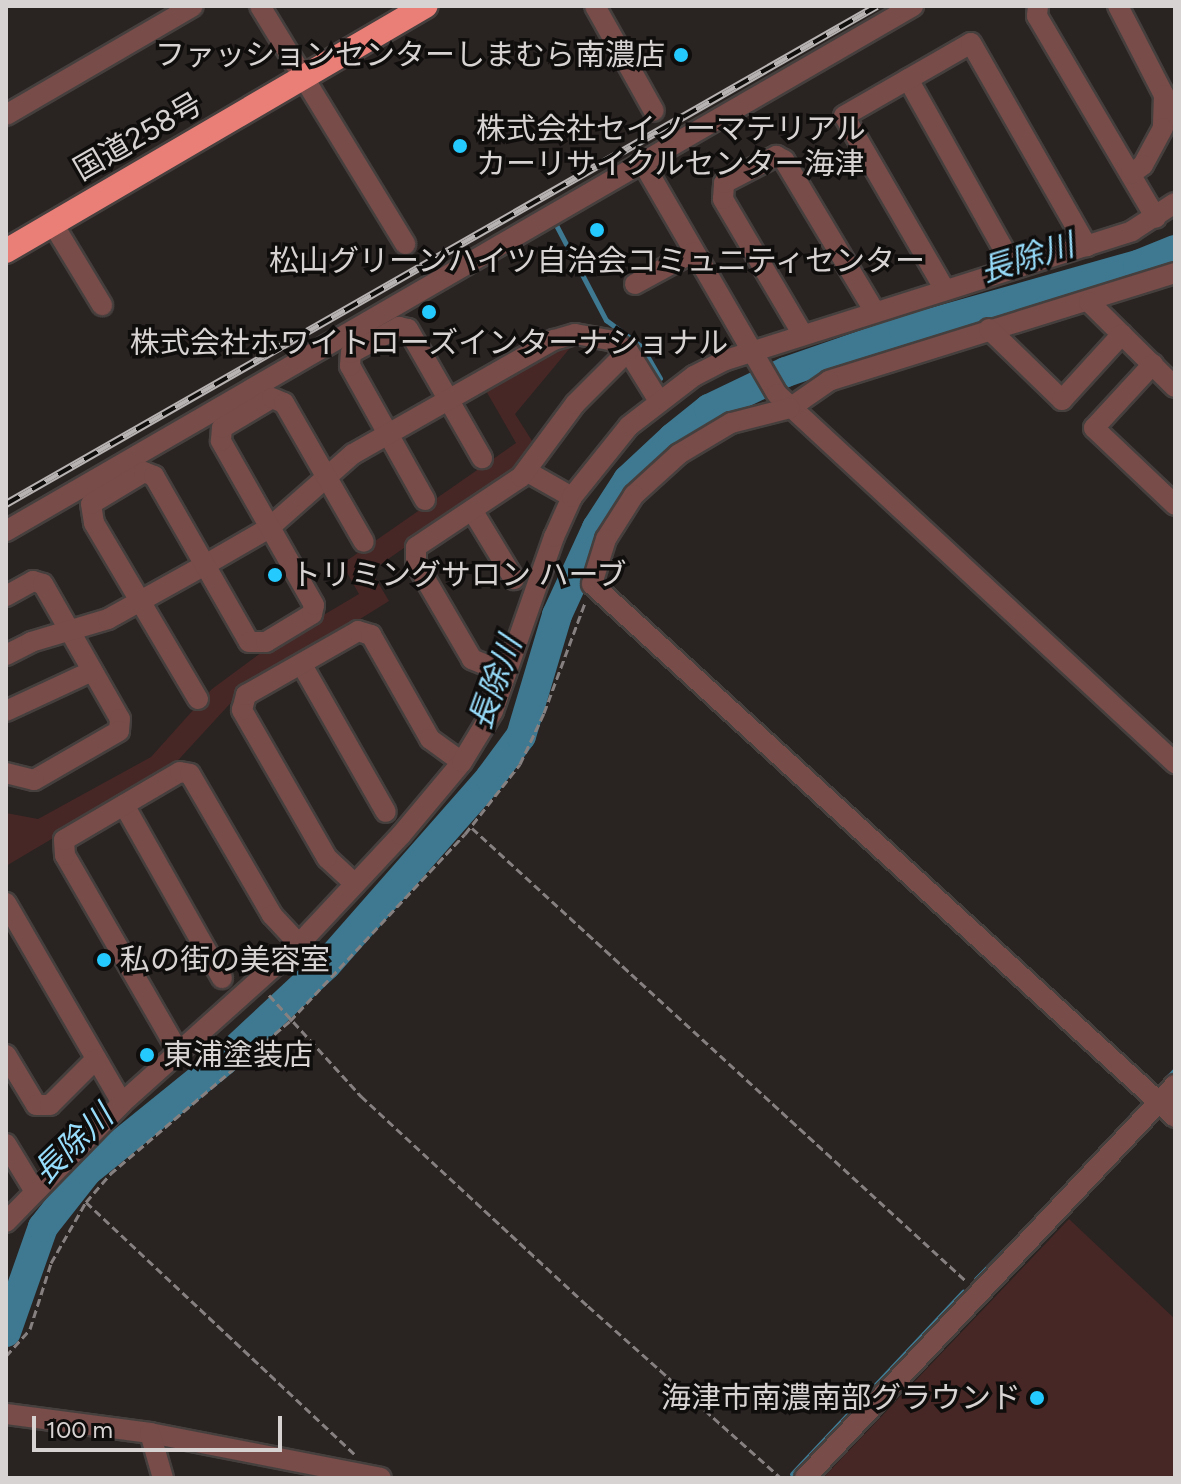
<!DOCTYPE html>
<meta charset="utf-8">
<style>
body{margin:0}
#map{position:relative;width:1181px;height:1484px;overflow:hidden;background:#292322;font-family:Figtree,"Noto Sans JP",sans-serif}
div>[style]{position:absolute}
[style*='--x']{left:calc(var(--x)*1px);top:calc(var(--y)*1px);width:calc(var(--w)*1px);rotate:calc(var(--a)*1deg)}
.green>*{inset:0;background:#462725}
.stream>*{height:5px;margin:-2.5px;padding:0 2.5px;transform-origin:2.5px;border-radius:2.5px;background:#3e7991}
.river>*{height:30px;margin:-15px;padding:0 15px;transform-origin:15px;border-radius:15px;background:#3e7991}
.path>*{height:3px;margin-top:-1.5px;transform-origin:0;background:repeating-linear-gradient(90deg,#868180 0 8px,transparent 0 12px)}
.roads{filter:drop-shadow(2px 0 #453f3e) drop-shadow(-2px 0 #453f3e) drop-shadow(0 2px #453f3e) drop-shadow(0 -2px #453f3e)}
.minor>*{height:20px;margin:-10px;padding:0 10px;transform-origin:10px;border-radius:10px;background:#774c49}
.highway>*{height:24px;margin:-12px;padding:0 12px;transform-origin:12px;border-radius:12px;background:#ea7f78}
.rail>*{height:8px;margin-top:-4px;transform-origin:0;background:repeating-linear-gradient(90deg,#100d0d 0 15px,#b7b3b2 0 30px);box-sizing:border-box;border-block:2px solid #b7b3b2}
.dots>*{width:22px;height:22px;translate:-50% -50%;box-sizing:border-box;border:4px solid #100d0d;border-radius:50%}
span{translate:-50% -50%;white-space:nowrap;text-align:center;line-height:1.15;-webkit-text-stroke:7px #100d0d;paint-order:stroke}
.poi-label{font-size:30px;color:#d7d3d2}
.right{translate:-100% -50%;text-align:right}
.left{translate:0 -50%;text-align:left}
.street-label{font-size:30px;color:#d7d3d2}
.water-label{font-size:32px;color:#97ddfb;font-style:italic}
.frame{position:absolute;inset:0;border:8px solid #d7d3d2;pointer-events:none}
.scale{position:absolute;left:32px;top:1416px;width:250px;height:36px;box-sizing:border-box;border:4px solid #d7d3d2;border-top:0;padding-left:10px;font-size:24px;line-height:28px;white-space:nowrap;color:#d7d3d2;-webkit-text-stroke:6px #100d0d;paint-order:stroke}
</style>
<div id="map">
<div class="green">
<div style="clip-path:polygon(575px 342px,515px 414px,534px 444px,517px 469px,371px 571px,389px 601px,238px 695px,170px 769px,6px 866px,6px 813px,38px 819px,151px 757px,212px 689px,266px 649px,359px 594px,342px 564px,516px 443px,485px 389px,556px 347px)"></div>
<div style="clip-path:polygon(1069px 1219px,1175px 1319px,1175px 1478px,823px 1478px)"></div>
</div>
<div class="stream">
<div style="--x:555;--y:223;--w:110;--a:62.3"></div>
<div style="--x:606;--y:320;--w:45;--a:36.9"></div>
<div style="--x:642;--y:347;--w:36;--a:60"></div>
<div style="--x:683;--y:416;--w:11;--a:63"></div>
<div style="--x:1158;--y:1088;--w:25;--a:-47"></div>
<div style="--x:1066;--y:1186;--w:115;--a:-47.1"></div>
<div style="--x:976;--y:1279;--w:95;--a:-45.4"></div>
<div style="--x:792;--y:1474;--w:250;--a:-46.8"></div>
</div>
<div class="river">
<div style="--x:6;--y:1332;--w:111;--a:-70.6"></div>
<div style="--x:43;--y:1227;--w:71;--a:-51.8"></div>
<div style="--x:87;--y:1171;--w:176;--a:-39"></div>
<div style="--x:224;--y:1060;--w:139;--a:-43"></div>
<div style="--x:326;--y:965;--w:249;--a:-48.7"></div>
<div style="--x:490;--y:778;--w:52;--a:-53.6"></div>
<div style="--x:521;--y:736;--w:126;--a:-73.4"></div>
<div style="--x:557;--y:615;--w:96;--a:-65.3"></div>
<div style="--x:597;--y:528;--w:57;--a:-57.1"></div>
<div style="--x:628;--y:480;--w:62;--a:-43"></div>
<div style="--x:673;--y:438;--w:46;--a:-38.9"></div>
<div style="--x:709;--y:409;--w:85;--a:-25.7"></div>
<div style="--x:786;--y:372;--w:125;--a:-19.2"></div>
<div style="--x:904;--y:331;--w:243;--a:-15.8"></div>
<div style="--x:1138;--y:265;--w:40;--a:-22"></div>
</div>
<div class="path">
<div style="--x:472;--y:828;--w:669;--a:42.52"></div>
<div style="--x:269;--y:995;--w:137;--a:47.7"></div>
<div style="--x:361;--y:1096;--w:309;--a:42.8"></div>
<div style="--x:588;--y:1306;--w:259;--a:41.7"></div>
<div style="--x:86;--y:1202;--w:368;--a:43.2"></div>
<div style="--x:6;--y:1356;--w:36;--a:-48"></div>
<div style="--x:30;--y:1329;--w:69;--a:-72.3"></div>
<div style="--x:51;--y:1263;--w:70;--a:-60.2"></div>
<div style="--x:86;--y:1202;--w:37;--a:-49"></div>
<div style="--x:110;--y:1174;--w:236;--a:-40.4"></div>
<div style="--x:290;--y:1021;--w:256;--a:-46.9"></div>
<div style="--x:465;--y:834;--w:89;--a:-51.8"></div>
<div style="--x:520;--y:764;--w:56;--a:-64.8"></div>
<div style="--x:544;--y:713;--w:117;--a:-69.6"></div>
</div>
<div class="roads">
<div class="minor">
<div style="--x:260;--y:6;--w:279;--a:58.6"></div>
<div style="--x:595;--y:6;--w:120;--a:60.7"></div>
<div style="--x:1038;--y:6;--w:10;--a:96"></div>
<div style="--x:1037;--y:16;--w:234;--a:59.5"></div>
<div style="--x:1118;--y:6;--w:100;--a:62.7"></div>
<div style="--x:1164;--y:95;--w:33;--a:92"></div>
<div style="--x:1163;--y:128;--w:42;--a:118.4"></div>
<div style="--x:1143;--y:165;--w:15;--a:143"></div>
<div style="--x:908;--y:79;--w:198;--a:60.7"></div>
<div style="--x:6;--y:115;--w:216;--a:-30.2"></div>
<div style="--x:643;--y:163;--w:267;--a:59.9"></div>
<div style="--x:777;--y:394;--w:543;--a:42.83"></div>
<div style="--x:53;--y:224;--w:95;--a:58.8"></div>
<div style="--x:1175;--y:273;--w:362;--a:162.7"></div>
<div style="--x:829;--y:381;--w:47;--a:145.3"></div>
<div style="--x:790;--y:408;--w:61;--a:165.7"></div>
<div style="--x:731;--y:423;--w:61;--a:149.2"></div>
<div style="--x:679;--y:454;--w:61;--a:137.7"></div>
<div style="--x:634;--y:495;--w:52;--a:122.5"></div>
<div style="--x:606;--y:539;--w:47;--a:107.3"></div>
<div style="--x:592;--y:584;--w:790;--a:42.43"></div>
<div style="--x:635;--y:284;--w:67;--a:-28.5"></div>
<div style="--x:945;--y:290;--w:201;--a:-120.1"></div>
<div style="--x:844;--y:116;--w:146;--a:-29.9"></div>
<div style="--x:971;--y:43;--w:234;--a:60.3"></div>
<div style="--x:1089;--y:302;--w:121;--a:44.7"></div>
<div style="--x:989;--y:329;--w:102;--a:44.2"></div>
<div style="--x:1062;--y:400;--w:89;--a:-47.7"></div>
<div style="--x:803;--y:335;--w:158;--a:-120.5"></div>
<div style="--x:723;--y:199;--w:16;--a:-86"></div>
<div style="--x:724;--y:183;--w:59;--a:-27.4"></div>
<div style="--x:776;--y:156;--w:9;--a:27"></div>
<div style="--x:784;--y:160;--w:177;--a:59.1"></div>
<div style="--x:1153;--y:364;--w:87;--a:132.7"></div>
<div style="--x:1094;--y:428;--w:112;--a:43.5"></div>
<div style="--x:526;--y:471;--w:53;--a:29.5"></div>
<div style="--x:425;--y:500;--w:154;--a:-119.2"></div>
<div style="--x:350;--y:366;--w:13;--a:-86"></div>
<div style="--x:351;--y:353;--w:55;--a:-28.4"></div>
<div style="--x:399;--y:327;--w:9;--a:13"></div>
<div style="--x:408;--y:329;--w:149;--a:60.2"></div>
<div style="--x:472;--y:510;--w:81;--a:58.7"></div>
<div style="--x:6;--y:531;--w:1048;--a:-30.06"></div>
<div style="--x:6;--y:596;--w:31;--a:-29"></div>
<div style="--x:33;--y:581;--w:10;--a:17"></div>
<div style="--x:43;--y:584;--w:155;--a:60.3"></div>
<div style="--x:120;--y:719;--w:12;--a:95"></div>
<div style="--x:119;--y:731;--w:98;--a:150"></div>
<div style="--x:34;--y:780;--w:29;--a:-166"></div>
<div style="--x:6;--y:655;--w:28;--a:-27"></div>
<div style="--x:31;--y:642;--w:80;--a:-16.6"></div>
<div style="--x:108;--y:619;--w:111;--a:-29.1"></div>
<div style="--x:205;--y:565;--w:74;--a:-30"></div>
<div style="--x:269;--y:528;--w:112;--a:-41.4"></div>
<div style="--x:353;--y:454;--w:231;--a:-29.6"></div>
<div style="--x:554;--y:340;--w:22;--a:-16"></div>
<div style="--x:575;--y:334;--w:39;--a:10"></div>
<div style="--x:613;--y:341;--w:18;--a:34"></div>
<div style="--x:628;--y:351;--w:59;--a:58.2"></div>
<div style="--x:302;--y:665;--w:169;--a:60.3"></div>
<div style="--x:506;--y:673;--w:37;--a:-158"></div>
<div style="--x:472;--y:659;--w:111;--a:-120.3"></div>
<div style="--x:416;--y:563;--w:16;--a:-90"></div>
<div style="--x:416;--y:547;--w:126;--a:-33.7"></div>
<div style="--x:521;--y:477;--w:91;--a:-53.5"></div>
<div style="--x:575;--y:404;--w:75;--a:-45"></div>
<div style="--x:198;--y:699;--w:204;--a:-120.6"></div>
<div style="--x:94;--y:523;--w:19;--a:-99"></div>
<div style="--x:91;--y:504;--w:62;--a:-31.1"></div>
<div style="--x:144;--y:472;--w:11;--a:22"></div>
<div style="--x:154;--y:476;--w:191;--a:60.2"></div>
<div style="--x:249;--y:642;--w:17;--a:0"></div>
<div style="--x:266;--y:642;--w:54;--a:-31.3"></div>
<div style="--x:312;--y:614;--w:9;--a:-77"></div>
<div style="--x:314;--y:605;--w:189;--a:-119.6"></div>
<div style="--x:221;--y:441;--w:13;--a:-86"></div>
<div style="--x:222;--y:428;--w:58;--a:-31"></div>
<div style="--x:272;--y:398;--w:13;--a:23"></div>
<div style="--x:284;--y:403;--w:160;--a:60.1"></div>
<div style="--x:6;--y:711;--w:95;--a:-24.9"></div>
<div style="--x:124;--y:805;--w:199;--a:60.5"></div>
<div style="--x:355;--y:884;--w:38;--a:-137"></div>
<div style="--x:327;--y:858;--w:171;--a:-119.9"></div>
<div style="--x:242;--y:710;--w:16;--a:-75"></div>
<div style="--x:246;--y:695;--w:129;--a:-29.7"></div>
<div style="--x:358;--y:631;--w:14;--a:17"></div>
<div style="--x:371;--y:635;--w:120;--a:60.4"></div>
<div style="--x:430;--y:739;--w:39;--a:36"></div>
<div style="--x:6;--y:903;--w:231;--a:59.9"></div>
<div style="--x:178;--y:1051;--w:226;--a:-120"></div>
<div style="--x:65;--y:855;--w:15;--a:-94"></div>
<div style="--x:64;--y:840;--w:134;--a:-30.4"></div>
<div style="--x:180;--y:772;--w:10;--a:11"></div>
<div style="--x:190;--y:774;--w:163;--a:59.8"></div>
<div style="--x:272;--y:915;--w:40;--a:47"></div>
<div style="--x:6;--y:1055;--w:58;--a:59"></div>
<div style="--x:36;--y:1105;--w:14;--a:0"></div>
<div style="--x:50;--y:1105;--w:65;--a:-45"></div>
<div style="--x:6;--y:1144;--w:54;--a:58.7"></div>
<div style="--x:6;--y:1222;--w:166;--a:-45.7"></div>
<div style="--x:122;--y:1103;--w:238;--a:-41.9"></div>
<div style="--x:299;--y:944;--w:149;--a:-46.9"></div>
<div style="--x:401;--y:835;--w:95;--a:-50.1"></div>
<div style="--x:462;--y:762;--w:60;--a:-58.7"></div>
<div style="--x:493;--y:711;--w:184;--a:-70.7"></div>
<div style="--x:554;--y:537;--w:44;--a:-65.8"></div>
<div style="--x:572;--y:497;--w:91;--a:-51.2"></div>
<div style="--x:629;--y:426;--w:82;--a:-37.6"></div>
<div style="--x:694;--y:376;--w:36;--a:-27"></div>
<div style="--x:726;--y:360;--w:426;--a:-17.6"></div>
<div style="--x:1132;--y:231;--w:51;--a:-33.1"></div>
<div style="--x:6;--y:1414;--w:145;--a:7.5"></div>
<div style="--x:150;--y:1433;--w:235;--a:11"></div>
<div style="--x:150;--y:1433;--w:47;--a:73.9"></div>
<div style="--x:805;--y:1478;--w:540;--a:-46.73"></div>
</div>
<div class="highway">
<div style="--x:6;--y:251;--w:486;--a:-30.3"></div>
</div>
</div>
<div class="rail">
<div style="--x:6;--y:504;--w:1003;--a:-29.76"></div>
</div>
<div class="dots">
<div style="left:681px;top:55px;background:#24c9fe"></div>
<div style="left:460px;top:146px;background:#24c9fe"></div>
<div style="left:597px;top:230px;background:#24c9fe"></div>
<div style="left:429px;top:312px;background:#24c9fe"></div>
<div style="left:275px;top:575px;background:#24c9fe"></div>
<div style="left:104px;top:960px;background:#24c9fe"></div>
<div style="left:147px;top:1055px;background:#24c9fe"></div>
<div style="left:1037px;top:1398px;background:#24c9fe"></div>
</div>
<div class="poi-label">
<span class="right" style="left:665px;top:55px">ファッションセンターしまむら南濃店</span>
<span class="left" style="left:476px;top:146px">株式会社セイノーマテリアル<br>カーリサイクルセンター海津</span>
<span style="left:597px;top:261px">松山グリーンハイツ自治会コミュニティセンター</span>
<span style="left:429px;top:343px">株式会社ホワイトローズインターナショナル</span>
<span class="left" style="left:291px;top:575px">トリミングサロン ハーブ</span>
<span class="left" style="left:120px;top:960px">私の街の美容室</span>
<span class="left" style="left:163px;top:1055px">東浦塗装店</span>
<span class="right" style="left:1021px;top:1398px">海津市南濃南部グラウンド</span>
</div>
<div class="street-label">
<span style="left:138px;top:137px;rotate:-30deg">国道258号</span>
</div>
<div class="water-label">
<span style="left:1027px;top:258px;rotate:-17deg">長除川</span>
<span style="left:495px;top:683px;rotate:-70deg">長除川</span>
<span style="left:73px;top:1144px;rotate:-44deg">長除川</span>
</div>
<div class="frame"></div>
<div class="scale">100 m</div>
</div>
